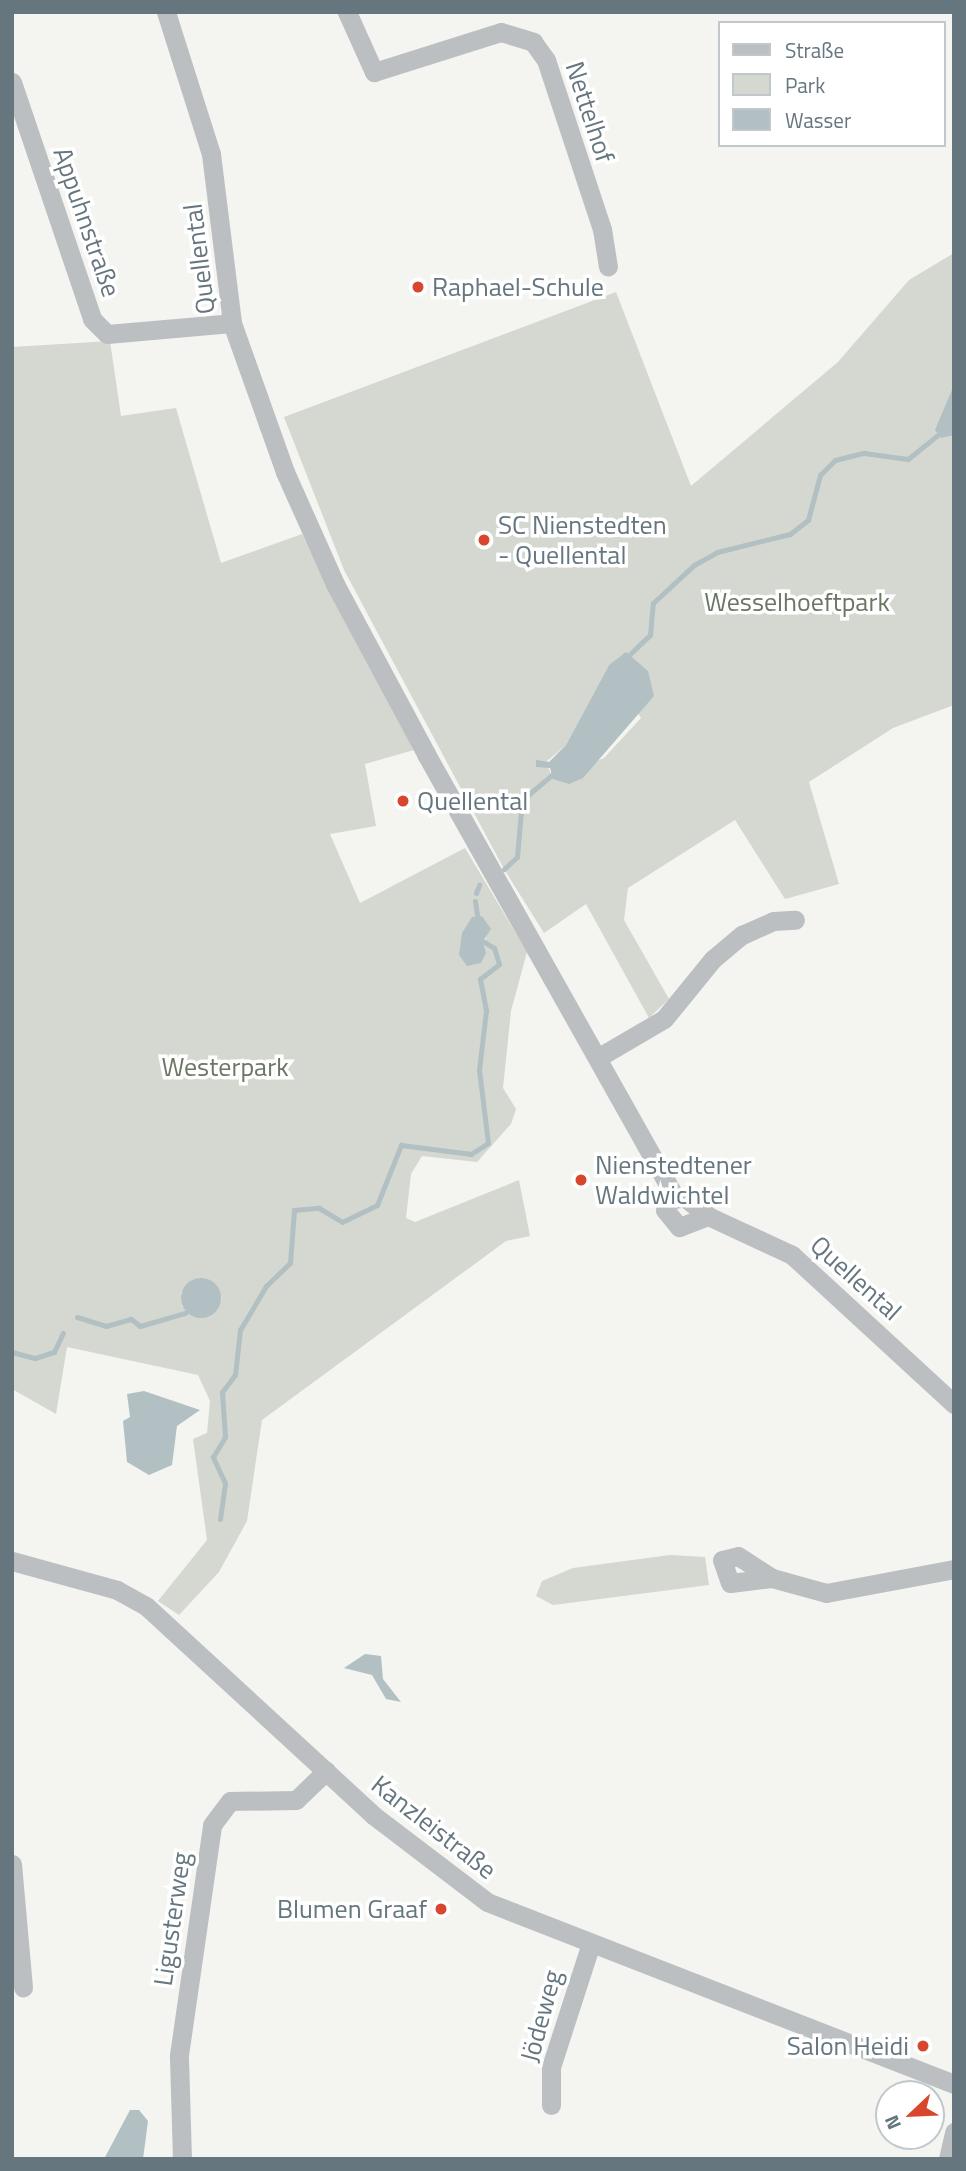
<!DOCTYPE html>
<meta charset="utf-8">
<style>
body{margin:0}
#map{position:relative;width:966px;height:2171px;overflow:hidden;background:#f4f4f0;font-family:"Titillium Web",sans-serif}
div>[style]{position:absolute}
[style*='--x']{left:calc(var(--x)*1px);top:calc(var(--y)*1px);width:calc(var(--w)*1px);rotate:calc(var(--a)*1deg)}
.green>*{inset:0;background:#d4d8d0}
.water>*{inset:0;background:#b2c0c3}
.round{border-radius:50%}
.stream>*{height:5px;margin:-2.5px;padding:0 2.5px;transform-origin:2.5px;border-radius:2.5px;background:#b2c0c3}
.street>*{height:19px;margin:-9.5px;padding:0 9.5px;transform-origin:9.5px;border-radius:9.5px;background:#bbbfc2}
.dots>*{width:19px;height:19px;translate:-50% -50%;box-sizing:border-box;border:4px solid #fff;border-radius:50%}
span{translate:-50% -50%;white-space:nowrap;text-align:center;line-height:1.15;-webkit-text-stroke:7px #fff;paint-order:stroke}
.street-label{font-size:26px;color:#65767f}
.poi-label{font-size:26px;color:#65767f}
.left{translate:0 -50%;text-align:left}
.right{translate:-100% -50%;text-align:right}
.park-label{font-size:26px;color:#697763}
.frame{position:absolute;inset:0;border:14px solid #65767f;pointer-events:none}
.legend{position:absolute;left:718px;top:21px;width:228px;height:126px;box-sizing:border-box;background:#fff;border:2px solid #c1c8cc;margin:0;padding:9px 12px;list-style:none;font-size:21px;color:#65767f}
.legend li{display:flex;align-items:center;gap:14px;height:35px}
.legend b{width:35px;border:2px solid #c1c8cc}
.north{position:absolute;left:875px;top:2080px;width:70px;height:70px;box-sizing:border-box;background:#fff;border:2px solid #c1c8cc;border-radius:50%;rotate:247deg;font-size:19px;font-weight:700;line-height:28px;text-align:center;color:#65767f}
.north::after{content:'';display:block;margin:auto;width:24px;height:32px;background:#d7462d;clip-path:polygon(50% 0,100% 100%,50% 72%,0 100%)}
</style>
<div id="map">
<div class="green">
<div style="clip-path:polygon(evenodd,954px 253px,954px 385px,943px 415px,954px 435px,954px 705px,893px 728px,809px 782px,839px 884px,785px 899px,735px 820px,628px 888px,624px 920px,669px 999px,649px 1018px,586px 904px,544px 933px,504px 869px,344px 570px,284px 417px,616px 292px,691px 486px,838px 362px,909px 280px,954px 253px,609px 665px,641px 718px,604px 758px,553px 779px,546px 762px,566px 745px,609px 665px)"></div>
<div style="clip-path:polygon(evenodd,110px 341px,121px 416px,176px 408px,221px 563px,302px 534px,414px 750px,365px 764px,376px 826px,330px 834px,360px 903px,465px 848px,527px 952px,511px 1011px,503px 1088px,516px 1109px,511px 1124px,477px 1162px,422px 1156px,411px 1174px,406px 1218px,415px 1222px,519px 1180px,530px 1236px,506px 1241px,262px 1420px,247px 1521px,219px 1572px,179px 1615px,158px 1601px,207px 1540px,193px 1439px,207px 1433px,210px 1401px,198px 1375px,67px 1347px,56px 1414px,12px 1389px,12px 347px,110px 341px,486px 936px,481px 963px,459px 955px,486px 936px,110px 341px,181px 1292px,222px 1297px,217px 1309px,182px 1307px,181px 1292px)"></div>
<div style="clip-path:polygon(670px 1555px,705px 1557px,709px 1585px,553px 1605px,536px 1596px,542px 1581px,573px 1568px)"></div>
</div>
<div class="water">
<div style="clip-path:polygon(954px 385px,954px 435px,941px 438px,935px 430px)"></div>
<div style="clip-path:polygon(626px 652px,648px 671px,654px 696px,583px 778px,569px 784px,553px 779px,550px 768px,536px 767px,536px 760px,549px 762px,566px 745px,609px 665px)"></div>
<div style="clip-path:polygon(482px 916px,491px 929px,483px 941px,486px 953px,481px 963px,467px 966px,459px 955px,462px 933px,472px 917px)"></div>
<div class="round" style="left:181px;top:1278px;width:40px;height:40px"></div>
<div style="clip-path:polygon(144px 1391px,200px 1410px,177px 1426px,172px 1465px,149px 1475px,127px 1462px,123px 1421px,130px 1417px,127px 1394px)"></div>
<div style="clip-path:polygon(365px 1654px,381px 1656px,383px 1679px,401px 1702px,386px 1699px,372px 1675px,344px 1668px)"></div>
<div style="clip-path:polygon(130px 2110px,139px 2110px,148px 2121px,143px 2159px,104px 2159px)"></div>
</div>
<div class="stream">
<div style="--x:629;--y:655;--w:29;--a:-44"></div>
<div style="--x:650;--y:635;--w:32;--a:-85"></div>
<div style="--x:653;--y:603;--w:56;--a:-42.8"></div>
<div style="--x:694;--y:565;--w:26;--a:-29"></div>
<div style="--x:717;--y:552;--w:75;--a:-13.9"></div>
<div style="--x:790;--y:534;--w:23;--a:-38"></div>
<div style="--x:808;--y:520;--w:47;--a:-75.1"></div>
<div style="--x:820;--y:475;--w:21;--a:-45"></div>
<div style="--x:835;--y:460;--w:30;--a:-14"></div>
<div style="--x:864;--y:453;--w:44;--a:7.8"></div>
<div style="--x:908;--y:459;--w:38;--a:-39"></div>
<div style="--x:504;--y:869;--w:18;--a:-43"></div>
<div style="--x:517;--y:857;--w:57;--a:-85"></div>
<div style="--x:522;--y:800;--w:39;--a:-40"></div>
<div style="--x:476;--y:893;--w:9;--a:-69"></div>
<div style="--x:475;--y:901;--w:15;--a:82"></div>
<div style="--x:77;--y:1317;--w:30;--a:17"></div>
<div style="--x:106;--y:1326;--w:26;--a:-16"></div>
<div style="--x:131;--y:1319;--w:11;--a:38"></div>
<div style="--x:140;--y:1326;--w:47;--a:-16.1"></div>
<div style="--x:12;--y:1352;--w:24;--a:15"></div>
<div style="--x:35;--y:1358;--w:20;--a:-18"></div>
<div style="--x:54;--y:1352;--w:21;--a:-65"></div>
<div style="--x:220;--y:1519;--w:36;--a:-82"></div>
<div style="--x:225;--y:1483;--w:29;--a:-115"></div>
<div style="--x:213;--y:1457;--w:23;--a:-59"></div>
<div style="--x:225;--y:1437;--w:45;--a:-93.8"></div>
<div style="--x:222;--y:1392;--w:21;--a:-53"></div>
<div style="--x:235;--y:1375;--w:45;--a:-83.7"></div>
<div style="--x:240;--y:1330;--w:51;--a:-59.4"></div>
<div style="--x:266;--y:1286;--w:33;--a:-44"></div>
<div style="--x:290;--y:1263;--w:53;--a:-85.7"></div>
<div style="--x:294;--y:1210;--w:25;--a:-5"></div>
<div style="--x:319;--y:1208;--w:27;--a:31"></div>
<div style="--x:342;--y:1222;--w:39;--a:-26"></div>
<div style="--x:377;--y:1205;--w:65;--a:-68.2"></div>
<div style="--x:401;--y:1145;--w:71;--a:7.3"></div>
<div style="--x:471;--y:1154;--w:20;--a:-33"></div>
<div style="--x:488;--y:1143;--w:74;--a:-97"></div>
<div style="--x:479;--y:1070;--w:60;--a:-83.3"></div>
<div style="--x:486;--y:1010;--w:32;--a:-101"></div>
<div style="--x:480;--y:979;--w:24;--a:-38"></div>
<div style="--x:499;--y:964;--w:17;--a:-107"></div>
<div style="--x:494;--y:948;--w:13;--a:-148"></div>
</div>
<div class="street">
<div style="--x:166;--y:12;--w:149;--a:72.4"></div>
<div style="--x:211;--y:154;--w:170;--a:82.9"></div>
<div style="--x:232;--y:323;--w:158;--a:70.4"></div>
<div style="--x:285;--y:472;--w:123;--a:65.9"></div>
<div style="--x:335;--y:584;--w:193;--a:61.8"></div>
<div style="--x:426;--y:754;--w:508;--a:60.66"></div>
<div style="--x:347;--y:12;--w:66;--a:65.8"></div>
<div style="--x:374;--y:72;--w:133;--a:-17.5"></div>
<div style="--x:501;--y:32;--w:34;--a:17"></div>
<div style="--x:533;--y:42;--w:22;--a:54"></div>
<div style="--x:546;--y:60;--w:178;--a:71.7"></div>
<div style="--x:602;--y:229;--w:38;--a:81"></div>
<div style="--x:12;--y:82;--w:250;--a:71.3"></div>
<div style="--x:92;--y:319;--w:21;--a:45"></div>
<div style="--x:107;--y:334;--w:125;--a:-5"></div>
<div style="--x:599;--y:1057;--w:75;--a:-30.3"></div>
<div style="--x:664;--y:1019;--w:77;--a:-50.8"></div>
<div style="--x:713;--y:959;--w:38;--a:-40"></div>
<div style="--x:742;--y:935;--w:34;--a:-24"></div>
<div style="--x:773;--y:921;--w:22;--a:-3"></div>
<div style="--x:708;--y:1216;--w:31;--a:159"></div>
<div style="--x:679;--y:1227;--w:22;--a:-129"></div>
<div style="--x:665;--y:1210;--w:11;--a:-63"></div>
<div style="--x:670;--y:1200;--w:14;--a:-12"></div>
<div style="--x:684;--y:1197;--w:31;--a:38"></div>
<div style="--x:708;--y:1216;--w:93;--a:24.9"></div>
<div style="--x:792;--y:1255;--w:220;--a:42.6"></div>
<div style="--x:12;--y:1561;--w:109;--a:15.4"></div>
<div style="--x:117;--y:1590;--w:33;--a:29"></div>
<div style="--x:146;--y:1606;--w:309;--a:42.6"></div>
<div style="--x:373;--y:1815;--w:143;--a:37.3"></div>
<div style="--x:487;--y:1902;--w:501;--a:21.29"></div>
<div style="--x:772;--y:1578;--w:42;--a:173.2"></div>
<div style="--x:730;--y:1583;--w:24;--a:-109"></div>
<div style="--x:722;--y:1560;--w:16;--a:-14"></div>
<div style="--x:738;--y:1556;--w:40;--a:32.9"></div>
<div style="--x:772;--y:1578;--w:56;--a:15.5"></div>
<div style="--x:826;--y:1593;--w:130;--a:-10.6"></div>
<div style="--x:12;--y:1864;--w:124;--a:84.9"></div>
<div style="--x:551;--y:2105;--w:38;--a:-90"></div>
<div style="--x:551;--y:2067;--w:130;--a:-72.1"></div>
<div style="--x:182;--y:2159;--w:104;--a:-91.7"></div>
<div style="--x:179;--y:2055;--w:232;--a:-81.8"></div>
<div style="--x:212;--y:1825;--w:30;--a:-53"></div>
<div style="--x:230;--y:1801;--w:66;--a:-0.9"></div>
<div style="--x:296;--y:1800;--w:42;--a:-44"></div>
<div style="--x:948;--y:2159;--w:28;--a:-77"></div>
</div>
<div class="dots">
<div style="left:418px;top:287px;background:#d7462d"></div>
<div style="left:484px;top:540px;background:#d7462d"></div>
<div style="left:403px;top:801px;background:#d7462d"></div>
<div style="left:581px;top:1180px;background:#d7462d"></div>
<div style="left:441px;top:1909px;background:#d7462d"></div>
<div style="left:923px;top:2046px;background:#d7462d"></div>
</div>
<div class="street-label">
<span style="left:590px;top:112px;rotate:72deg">Nettelhof</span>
<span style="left:87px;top:222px;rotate:71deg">Appuhnstraße</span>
<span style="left:199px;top:259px;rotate:-97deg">Quellental</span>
<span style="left:856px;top:1278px;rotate:42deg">Quellental</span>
<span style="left:434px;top:1827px;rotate:38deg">Kanzleistraße</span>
<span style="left:172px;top:1919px;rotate:-82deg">Ligusterweg</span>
<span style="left:541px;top:2016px;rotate:-75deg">Jödeweg</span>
</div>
<div class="poi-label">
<span class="left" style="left:432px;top:287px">Raphael-Schule</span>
<span class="left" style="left:498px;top:540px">SC Nienstedten<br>- Quellental</span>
<span class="left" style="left:417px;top:801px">Quellental</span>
<span class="left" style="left:595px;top:1180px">Nienstedtener<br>Waldwichtel</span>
<span class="right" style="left:427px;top:1909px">Blumen Graaf</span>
<span class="right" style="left:909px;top:2046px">Salon Heidi</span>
</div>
<div class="park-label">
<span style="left:797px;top:602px">Wesselhoeftpark</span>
<span style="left:225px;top:1067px">Westerpark</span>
</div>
<div class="frame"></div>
<ul class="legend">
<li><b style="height:9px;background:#bbbfc2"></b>Straße</li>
<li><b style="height:19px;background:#d4d8d0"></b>Park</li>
<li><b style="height:19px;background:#b2c0c3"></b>Wasser</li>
</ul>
<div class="north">N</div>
</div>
